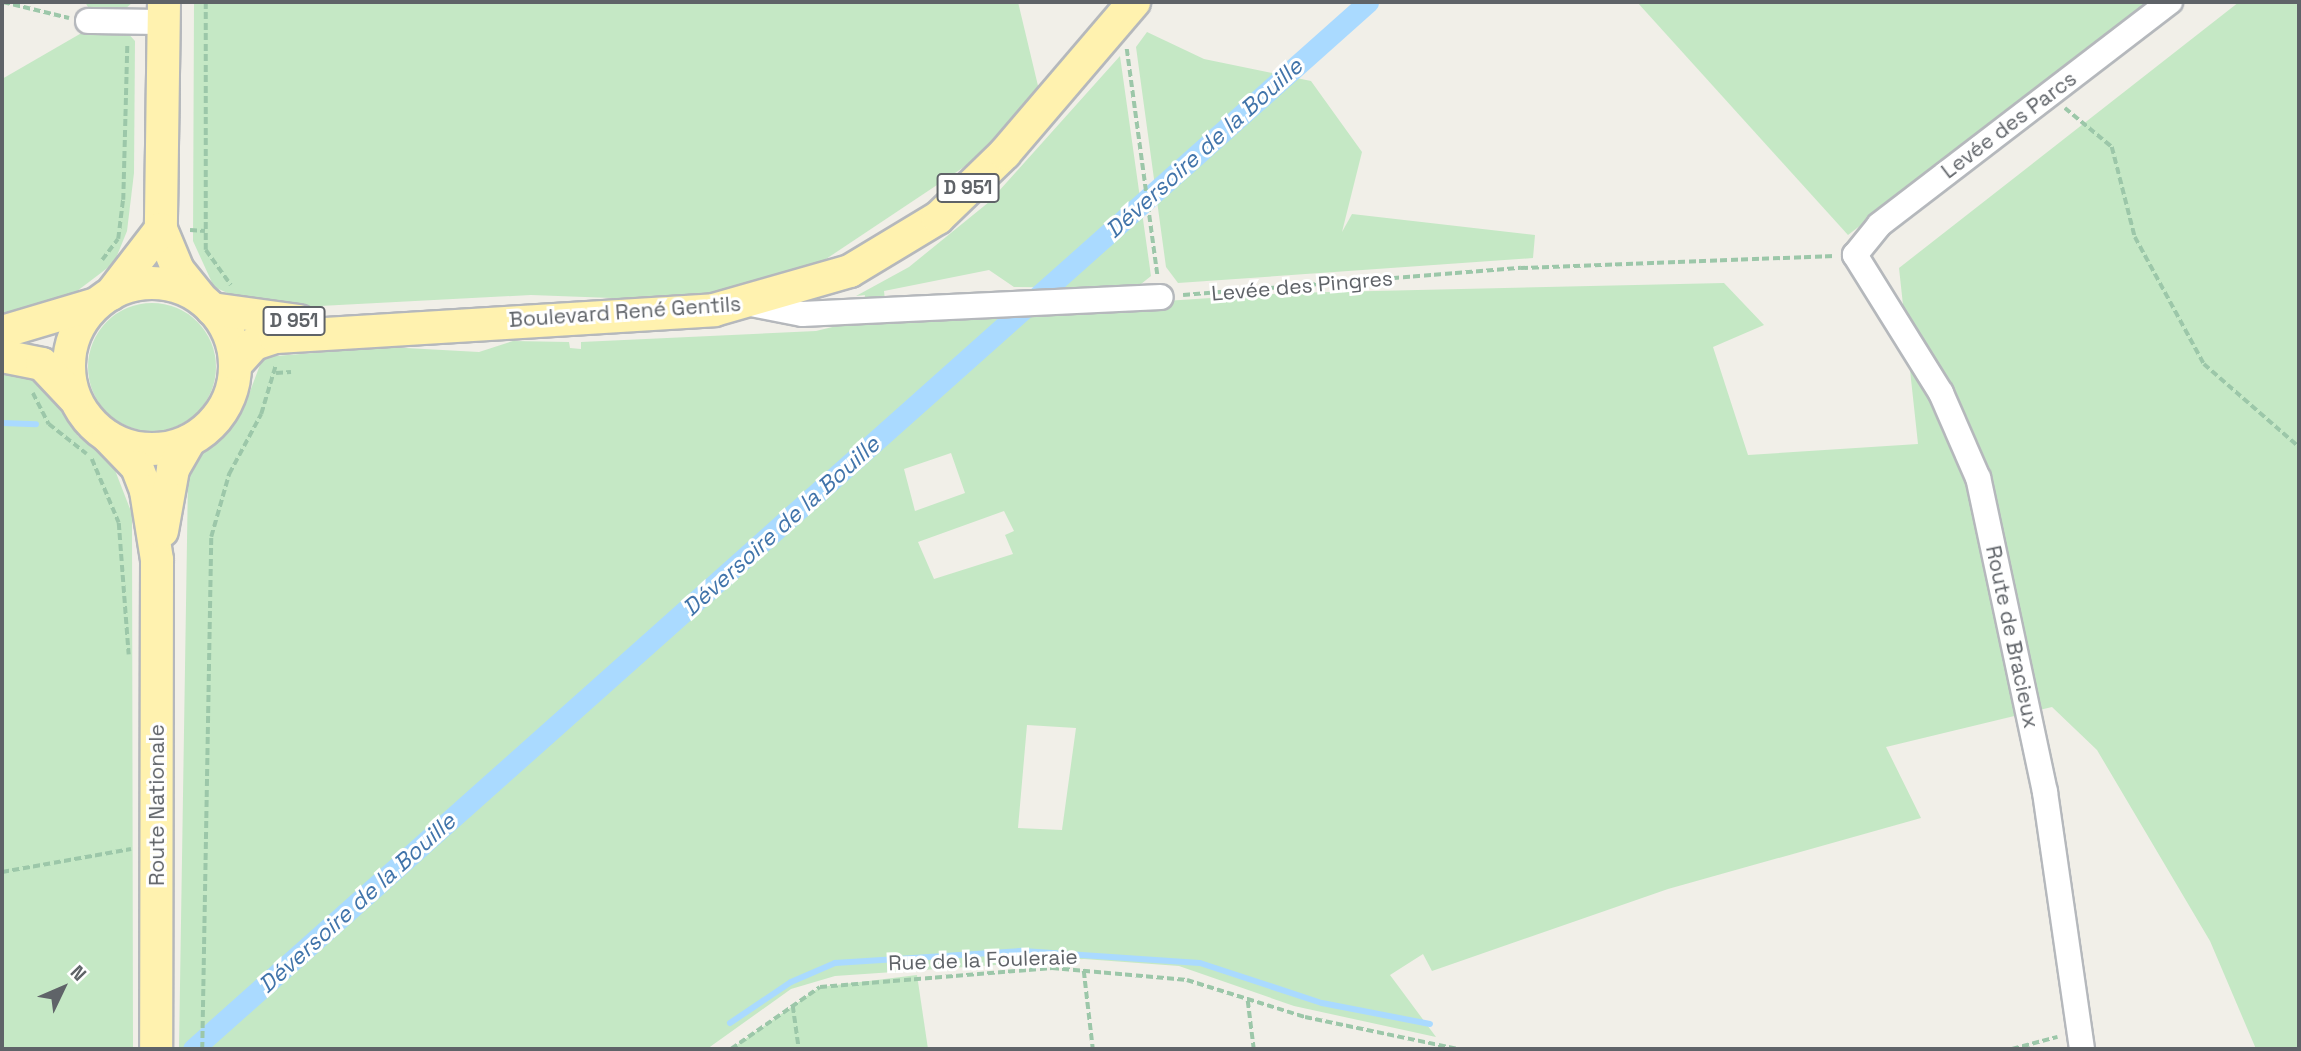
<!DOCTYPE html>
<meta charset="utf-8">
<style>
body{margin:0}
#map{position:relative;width:2301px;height:1051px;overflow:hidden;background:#f1efe8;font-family:"Space Grotesk",sans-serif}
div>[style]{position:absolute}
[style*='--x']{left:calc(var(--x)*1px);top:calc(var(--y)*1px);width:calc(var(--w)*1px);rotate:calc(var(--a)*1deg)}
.green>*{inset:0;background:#c5e8c5}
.round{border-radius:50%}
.stream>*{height:6px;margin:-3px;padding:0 3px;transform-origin:3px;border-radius:3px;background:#aadaff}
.canal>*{height:21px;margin:-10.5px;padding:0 10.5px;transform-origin:10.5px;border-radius:10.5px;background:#aadaff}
.path>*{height:3.5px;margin-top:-1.75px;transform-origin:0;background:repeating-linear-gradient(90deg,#9cc7a9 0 7px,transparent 0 10.5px)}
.roads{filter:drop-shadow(2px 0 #b5b8bc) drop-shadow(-2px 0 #b5b8bc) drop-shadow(0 2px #b5b8bc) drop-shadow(0 -2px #b5b8bc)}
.minor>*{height:24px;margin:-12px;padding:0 12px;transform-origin:12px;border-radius:12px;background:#fff}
.major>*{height:32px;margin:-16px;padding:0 16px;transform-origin:16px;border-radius:16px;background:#fff2af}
.major>.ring{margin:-16px;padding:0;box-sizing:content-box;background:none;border:32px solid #fff2af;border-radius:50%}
span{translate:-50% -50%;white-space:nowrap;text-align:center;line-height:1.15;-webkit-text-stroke:6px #fff;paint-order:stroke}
.shield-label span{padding:2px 5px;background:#fff;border:2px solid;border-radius:5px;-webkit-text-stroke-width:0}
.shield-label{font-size:19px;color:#5f6368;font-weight:700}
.street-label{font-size:21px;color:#5f6368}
.water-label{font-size:23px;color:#4174aa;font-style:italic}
.frame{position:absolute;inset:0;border:4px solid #5f6368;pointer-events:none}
.north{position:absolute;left:28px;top:953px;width:70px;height:70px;-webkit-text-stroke:5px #fff;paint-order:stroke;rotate:46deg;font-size:19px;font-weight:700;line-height:28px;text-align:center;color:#5f6368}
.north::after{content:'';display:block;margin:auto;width:24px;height:32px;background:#5f6368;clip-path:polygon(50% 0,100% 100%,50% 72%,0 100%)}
</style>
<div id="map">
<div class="green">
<div style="clip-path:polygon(85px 2px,133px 2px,124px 10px,91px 12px)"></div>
<div style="clip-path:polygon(194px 2px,1018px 2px,1039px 90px,970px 163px,796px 279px,666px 300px,531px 295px,263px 309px,214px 287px,193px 241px)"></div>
<div style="clip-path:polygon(1637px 2px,2151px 2px,1848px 235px)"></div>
<div style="clip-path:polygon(evenodd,2239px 2px,2299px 2px,2299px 1049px,2256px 1049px,2210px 941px,2097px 750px,2052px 707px,1886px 747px,1921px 818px,1668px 889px,1432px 971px,1423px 954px,1390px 975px,1436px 1037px,1294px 1006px,1179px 966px,1084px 959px,835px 976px,791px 989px,707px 1049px,179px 1049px,188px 477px,193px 459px,246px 402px,263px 357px,388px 347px,479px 352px,513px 341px,569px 342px,570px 348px,581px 349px,581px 342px,816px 331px,861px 320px,865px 295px,856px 296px,909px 267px,989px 202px,1120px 56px,1151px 276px,1136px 288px,1014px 287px,989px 270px,884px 291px,887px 319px,1288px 293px,1724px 283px,1764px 325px,1713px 347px,1748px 455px,1918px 444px,1899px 268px,2239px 2px,951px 453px,965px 493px,915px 511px,904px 469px,951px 453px,2239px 2px,1004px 511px,1014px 531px,1005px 535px,1013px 554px,934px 579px,918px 542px,1004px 511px,2239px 2px,1027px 725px,1076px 728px,1062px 830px,1018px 828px,1027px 725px)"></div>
<div style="clip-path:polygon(125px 30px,135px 41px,134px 173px,127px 231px,114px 263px,60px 304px,2px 315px,2px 79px,85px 31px)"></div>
<div style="clip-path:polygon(1147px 32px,1204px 59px,1311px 81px,1362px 152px,1342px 232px,1352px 214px,1535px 235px,1533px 258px,1178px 283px,1166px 267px,1136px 47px)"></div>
<div class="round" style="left:88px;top:303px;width:128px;height:128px"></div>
<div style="clip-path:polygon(2px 365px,48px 382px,78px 436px,113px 465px,132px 514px,133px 1049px,2px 1049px)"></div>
<div style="clip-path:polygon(917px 975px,928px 1049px,731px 1049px,820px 987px)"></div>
</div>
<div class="stream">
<div style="--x:2;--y:423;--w:34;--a:2"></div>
<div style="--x:730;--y:1023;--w:73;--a:-33.9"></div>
<div style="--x:791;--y:982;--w:48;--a:-23.4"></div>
<div style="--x:835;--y:963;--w:188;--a:-3.7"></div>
<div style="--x:1023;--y:951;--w:177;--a:3.9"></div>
<div style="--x:1200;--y:963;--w:128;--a:18.2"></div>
<div style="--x:1322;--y:1003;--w:110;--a:11"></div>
</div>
<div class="canal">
<div style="--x:193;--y:1049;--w:1574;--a:-41.7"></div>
</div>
<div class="path">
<div style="--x:3;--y:2;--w:68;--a:13.6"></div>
<div style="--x:206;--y:2;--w:248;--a:90"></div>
<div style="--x:206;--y:250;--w:43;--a:54.5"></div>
<div style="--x:1127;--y:49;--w:230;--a:82.3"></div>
<div style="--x:2065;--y:108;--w:61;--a:39.7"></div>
<div style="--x:2112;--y:147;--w:93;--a:75.7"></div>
<div style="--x:2135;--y:237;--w:145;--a:61.5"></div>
<div style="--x:2204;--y:364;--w:126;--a:41.1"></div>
<div style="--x:190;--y:230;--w:15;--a:4"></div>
<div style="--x:102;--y:260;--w:26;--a:-53"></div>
<div style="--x:118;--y:239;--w:39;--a:-83"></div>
<div style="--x:123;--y:200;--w:157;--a:-88.5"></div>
<div style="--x:1183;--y:295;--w:339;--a:-4.6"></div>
<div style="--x:1521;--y:268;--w:314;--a:-2.2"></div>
<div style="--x:276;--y:373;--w:15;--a:-4"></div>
<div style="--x:33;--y:393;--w:35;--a:63"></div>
<div style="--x:49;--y:424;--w:48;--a:38.3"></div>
<div style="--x:92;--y:459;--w:69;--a:67.1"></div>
<div style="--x:119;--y:523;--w:132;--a:85.7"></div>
<div style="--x:2;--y:872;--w:131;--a:-10.1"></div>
<div style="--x:1084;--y:971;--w:79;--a:83.4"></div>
<div style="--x:1248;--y:1001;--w:48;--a:82.9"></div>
<div style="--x:793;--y:1006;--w:43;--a:82.1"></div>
<div style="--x:202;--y:1049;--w:512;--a:-88.99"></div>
<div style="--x:211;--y:537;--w:66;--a:-74.1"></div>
<div style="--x:229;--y:474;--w:68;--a:-61.9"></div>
<div style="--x:261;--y:414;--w:52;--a:-73.3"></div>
<div style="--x:731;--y:1049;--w:108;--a:-34.9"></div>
<div style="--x:820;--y:987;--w:233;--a:-4.7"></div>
<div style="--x:1052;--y:968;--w:136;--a:5.1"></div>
<div style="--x:1187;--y:980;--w:124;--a:17.4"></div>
<div style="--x:1305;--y:1017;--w:156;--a:11.8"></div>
<div style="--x:2012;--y:1049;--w:47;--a:-14.9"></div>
</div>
<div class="roads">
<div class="minor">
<div style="--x:88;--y:21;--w:75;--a:0.8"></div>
<div style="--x:751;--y:304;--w:52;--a:11.1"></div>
<div style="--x:802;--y:314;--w:359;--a:-2.7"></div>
<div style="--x:2082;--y:1049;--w:260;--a:-98.2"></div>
<div style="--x:2045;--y:792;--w:321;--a:-102"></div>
<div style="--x:1978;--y:478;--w:93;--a:-113.5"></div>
<div style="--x:1941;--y:393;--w:163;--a:-121.9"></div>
<div style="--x:1855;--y:255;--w:38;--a:-51"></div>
<div style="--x:1879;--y:225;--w:367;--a:-37.5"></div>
</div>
<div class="major">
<div style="--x:164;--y:2;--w:227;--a:90.8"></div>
<div style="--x:161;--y:229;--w:44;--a:67.5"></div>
<div style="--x:178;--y:270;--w:35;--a:51"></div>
<div class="ring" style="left:69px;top:283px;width:134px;height:134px"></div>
<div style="--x:111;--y:294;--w:82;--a:-52.4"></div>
<div style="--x:212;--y:309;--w:88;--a:7.9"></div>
<div style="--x:2;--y:332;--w:98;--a:-16.6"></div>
<div style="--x:2;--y:356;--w:41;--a:11.3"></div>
<div style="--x:42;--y:364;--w:47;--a:46.7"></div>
<div style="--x:236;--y:364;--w:27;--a:-48"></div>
<div style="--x:254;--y:344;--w:23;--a:-18"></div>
<div style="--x:276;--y:337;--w:439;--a:-3.5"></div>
<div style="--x:714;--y:310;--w:141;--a:-16"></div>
<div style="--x:850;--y:271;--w:103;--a:-31.1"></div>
<div style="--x:938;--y:218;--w:93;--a:-44.1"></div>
<div style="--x:1005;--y:153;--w:199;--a:-49.5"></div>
<div style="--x:108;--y:437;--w:42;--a:46"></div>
<div style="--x:137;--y:467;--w:26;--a:69"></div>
<div style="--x:146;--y:491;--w:70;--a:80.9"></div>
<div style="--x:157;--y:560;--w:489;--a:90.1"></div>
<div style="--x:162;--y:531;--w:63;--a:-79.9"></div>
<div style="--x:173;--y:469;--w:32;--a:-60"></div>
</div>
</div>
<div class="shield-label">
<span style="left:968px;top:188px">D 951</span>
<span style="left:294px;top:321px">D 951</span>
</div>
<div class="street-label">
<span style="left:2009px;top:125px;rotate:-37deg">Levée des Parcs</span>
<span style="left:1302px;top:286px;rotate:-5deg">Levée des Pingres</span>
<span style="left:625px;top:312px;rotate:-4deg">Boulevard René Gentils</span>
<span style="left:2012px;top:637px;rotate:78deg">Route de Bracieux</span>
<span style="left:157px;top:805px;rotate:-90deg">Route Nationale</span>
<span style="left:983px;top:960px;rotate:-2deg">Rue de la Fouleraie</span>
</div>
<div class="water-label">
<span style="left:1204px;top:148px;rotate:-42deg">Déversoire de la Bouille</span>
<span style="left:781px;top:526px;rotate:-42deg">Déversoire de la Bouille</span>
<span style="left:357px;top:903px;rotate:-42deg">Déversoire de la Bouille</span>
</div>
<div class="frame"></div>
<div class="north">N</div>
</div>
